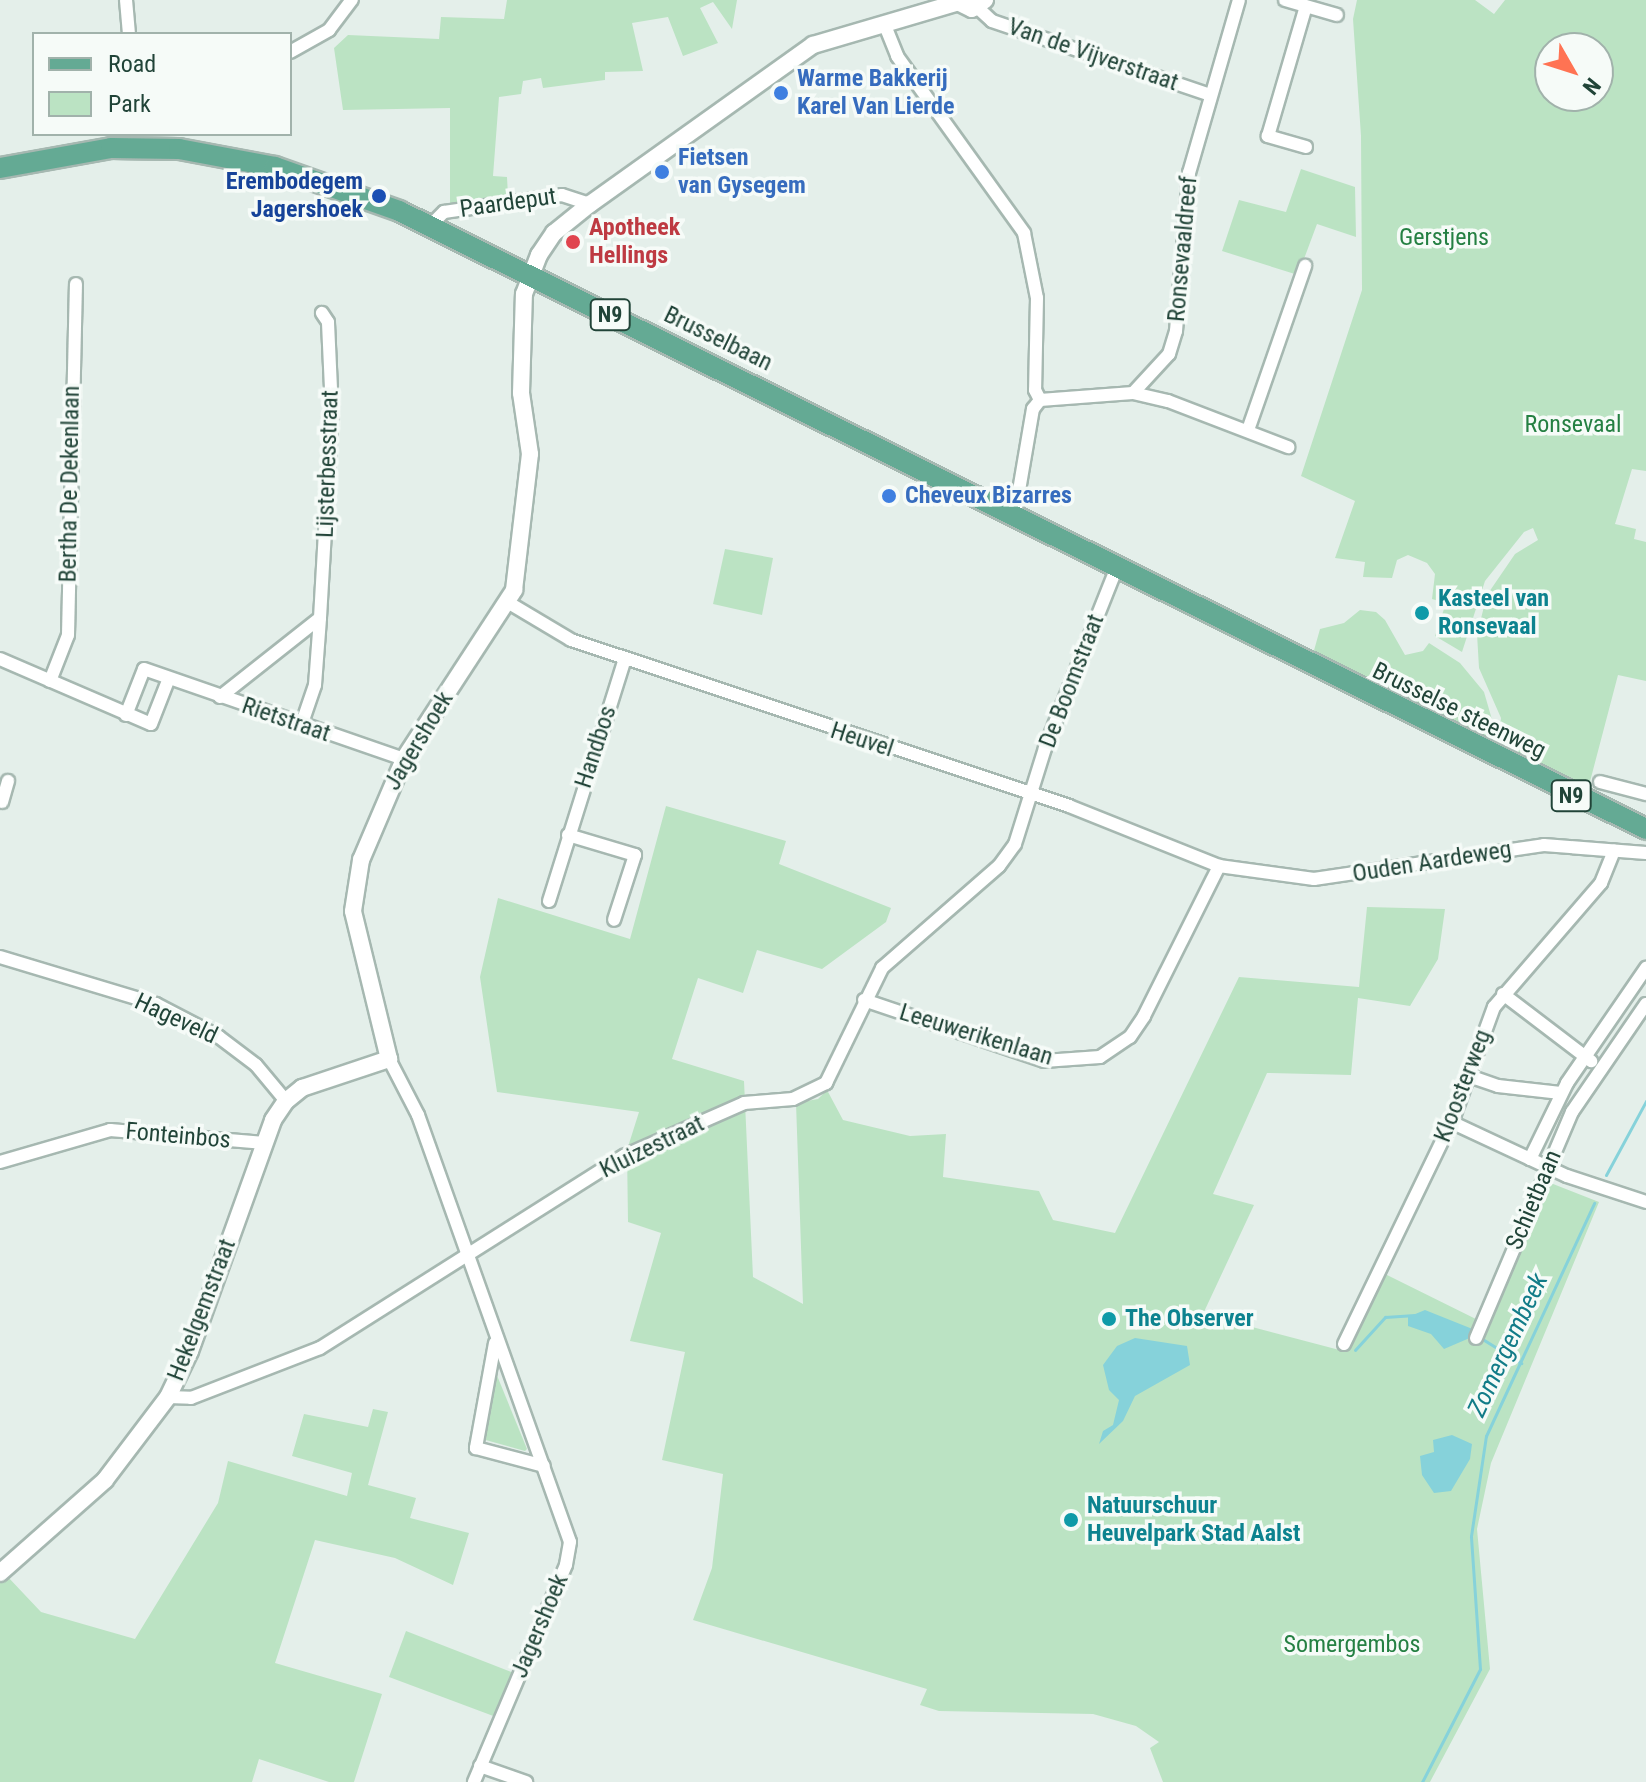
<!DOCTYPE html>
<style>
body{margin:0}
#map{position:relative;width:1646px;height:1782px;overflow:hidden;background:#e4efea;font-family:"Roboto Condensed",sans-serif}
div>[style]{position:absolute}
[style*='--x']{left:calc(var(--x)*1px);top:calc(var(--y)*1px);width:calc(var(--w)*1px);rotate:calc(var(--a)*1deg)}
.green>*{inset:0;background:#bbe3c3}
.water>*{inset:0;background:#86d2da}
.stream>*{height:3px;margin:-1.5px;padding:0 1.5px;transform-origin:1.5px;border-radius:1.5px;background:#86d2da}
.roads{filter:drop-shadow(2px 0 #a6b8b1) drop-shadow(-2px 0 #a6b8b1) drop-shadow(0 2px #a6b8b1) drop-shadow(0 -2px #a6b8b1)}
.minor>*{height:12px;margin:-6px;padding:0 6px;transform-origin:6px;border-radius:6px;background:#fff}
.tertiary>*{height:16px;margin:-8px;padding:0 8px;transform-origin:8px;border-radius:8px;background:#fff}
.primary>*{height:20px;margin:-10px;padding:0 10px;transform-origin:10px;border-radius:10px;background:#64aa94}
.dots>*{width:22px;height:22px;translate:-50% -50%;box-sizing:border-box;border:4px solid #f6fbf8;border-radius:50%}
span{translate:-50% -50%;white-space:nowrap;text-align:center;line-height:1.15;-webkit-text-stroke:7px #f6fbf8;paint-order:stroke}
.shield-label span{padding:2px 6px;background:#f6fbf8;border:2px solid;border-radius:6px;-webkit-text-stroke-width:0}
.shield-label{font-size:22px;color:#214438;font-weight:700}
.street-label{font-size:24px;color:#214438}
.shop-label{font-size:24px;color:#366cbe;font-weight:700}
.left{translate:0 -50%;text-align:left}
.transit-label{font-size:24px;color:#164399;font-weight:700}
.right{translate:-100% -50%;text-align:right}
.health-label{font-size:24px;color:#be3a42;font-weight:700}
.park-label{font-size:24px;color:#258043}
.culture-label{font-size:24px;color:#0d838f;font-weight:700}
.water-label{font-size:26px;color:#127c88;font-style:italic}
.legend{position:absolute;left:32px;top:32px;width:260px;height:104px;box-sizing:border-box;background:#f6fbf8;border:2px solid #a1b2ab;margin:0;padding:10px 14px;list-style:none;font-size:24px;color:#214438}
.legend li{display:flex;align-items:center;gap:16px;height:40px}
.legend b{width:40px;border:2px solid #a1b2ab}
.north{position:absolute;left:1534px;top:32px;width:80px;height:80px;box-sizing:border-box;background:#f6fbf8;border:2px solid #a1b2ab;border-radius:50%;rotate:129deg;font-size:22px;font-weight:700;line-height:32px;text-align:center;color:#214438}
.north::after{content:'';display:block;margin:auto;width:28px;height:36px;background:#ff7353;clip-path:polygon(50% 0,100% 100%,50% 72%,0 100%)}
</style>
<div id="map">
<div class="green">
<div style="clip-path:polygon(507px 0,737px 0,732px 29px,713px 2px,700px 8px,718px 43px,683px 56px,668px 17px,632px 23px,643px 71px,605px 72px,605px 80px,543px 88px,541px 78px,523px 81px,521px 94px,499px 97px,493px 176px,507px 177px,508px 196px,450px 206px,450px 108px,343px 110px,334px 48px,348px 35px,439px 39px,441px 17px,504px 19px)"></div>
<div style="clip-path:polygon(evenodd,1357px 0,1475px 0,1494px 14px,1505px 0,1646px 0,1646px 471px,1632px 469px,1615px 524px,1636px 529px,1634px 539px,1646px 542px,1646px 681px,1618px 675px,1587px 793px,1498px 747px,1501px 718px,1479px 668px,1477px 634px,1487px 595px,1515px 554px,1538px 540px,1533px 528px,1524px 532px,1485px 581px,1462px 652px,1435px 636px,1446px 603px,1432px 599px,1435px 574px,1427px 563px,1408px 555px,1397px 560px,1392px 578px,1363px 577px,1365px 562px,1335px 558px,1355px 501px,1301px 476px,1362px 290px,1361px 136px,1353px 19px,1357px 0,1550px 48px,1598px 48px,1598px 96px,1550px 96px,1550px 48px)"></div>
<div style="clip-path:polygon(1301px 169px,1355px 187px,1356px 237px,1317px 224px,1298px 275px,1222px 251px,1239px 200px,1286px 212px)"></div>
<div style="clip-path:polygon(725px 549px,773px 558px,762px 615px,713px 604px)"></div>
<div style="clip-path:polygon(1360px 610px,1376px 612px,1385px 620px,1405px 655px,1423px 651px,1429px 643px,1460px 663px,1484px 692px,1493px 723px,1491px 743px,1313px 654px,1320px 629px,1344px 623px)"></div>
<div style="clip-path:polygon(666px 806px,786px 841px,779px 864px,891px 908px,886px 922px,822px 969px,757px 950px,743px 993px,698px 978px,672px 1059px,744px 1081px,753px 1277px,803px 1304px,796px 1103px,818px 1099px,827px 1090px,843px 1120px,910px 1136px,946px 1134px,943px 1177px,1039px 1191px,1053px 1220px,1115px 1233px,1239px 977px,1359px 987px,1367px 907px,1445px 909px,1438px 959px,1410px 1006px,1358px 998px,1351px 1075px,1267px 1073px,1213px 1194px,1254px 1205px,1203px 1314px,1347px 1352px,1385px 1274px,1490px 1326px,1548px 1182px,1599px 1202px,1491px 1463px,1477px 1529px,1490px 1669px,1430px 1782px,1163px 1782px,1150px 1748px,1159px 1742px,1136px 1726px,1093px 1714px,939px 1711px,920px 1705px,927px 1689px,693px 1620px,712px 1568px,723px 1474px,662px 1460px,685px 1352px,630px 1341px,661px 1233px,628px 1222px,627px 1150px,639px 1112px,497px 1092px,480px 977px,498px 898px,630px 939px)"></div>
<div style="clip-path:polygon(496px 1373px,527px 1449px,525px 1451px,482px 1439px)"></div>
<div style="clip-path:polygon(373px 1409px,388px 1412px,368px 1485px,416px 1498px,410px 1518px,469px 1533px,453px 1585px,395px 1558px,315px 1540px,275px 1663px,382px 1694px,354px 1782px,329px 1782px,259px 1759px,252px 1782px,0 1782px,0 1582px,7px 1576px,41px 1612px,135px 1639px,218px 1503px,228px 1461px,347px 1496px,352px 1473px,292px 1456px,304px 1414px,368px 1427px)"></div>
<div style="clip-path:polygon(406px 1631px,514px 1673px,496px 1717px,389px 1677px)"></div>
</div>
<div class="water">
<div style="clip-path:polygon(1425px 1310px,1475px 1330px,1472px 1337px,1444px 1349px,1431px 1334px,1408px 1326px,1408px 1317px)"></div>
<div style="clip-path:polygon(1135px 1338px,1187px 1346px,1190px 1365px,1135px 1396px,1123px 1421px,1099px 1444px,1103px 1431px,1113px 1425px,1119px 1400px,1109px 1390px,1103px 1365px,1117px 1346px)"></div>
<div style="clip-path:polygon(1452px 1435px,1472px 1444px,1470px 1459px,1451px 1491px,1434px 1493px,1422px 1475px,1420px 1456px,1434px 1452px,1433px 1440px)"></div>
</div>
<div class="stream">
<div style="--x:1606;--y:1175;--w:84;--a:-61.6"></div>
<div style="--x:1484;--y:1340;--w:44;--a:31.9"></div>
<div style="--x:1355;--y:1350;--w:45;--a:-47.7"></div>
<div style="--x:1385;--y:1317;--w:30;--a:-4"></div>
<div style="--x:1422;--y:1782;--w:127;--a:-62.8"></div>
<div style="--x:1480;--y:1669;--w:133;--a:-93.9"></div>
<div style="--x:1471;--y:1536;--w:101;--a:-81.5"></div>
<div style="--x:1486;--y:1436;--w:257;--a:-65.1"></div>
</div>
<div class="roads">
<div class="minor">
<div style="--x:126;--y:0;--w:34;--a:85"></div>
<div style="--x:1285;--y:0;--w:54;--a:16.1"></div>
<div style="--x:978;--y:8;--w:19;--a:43"></div>
<div style="--x:992;--y:21;--w:231;--a:18.7"></div>
<div style="--x:884;--y:23;--w:35;--a:68"></div>
<div style="--x:897;--y:56;--w:218;--a:54.3"></div>
<div style="--x:1024;--y:233;--w:66;--a:78.7"></div>
<div style="--x:1037;--y:298;--w:92;--a:91.2"></div>
<div style="--x:1035;--y:390;--w:11;--a:63"></div>
<div style="--x:290;--y:52;--w:45;--a:-29.4"></div>
<div style="--x:329;--y:30;--w:38;--a:-53"></div>
<div style="--x:1306;--y:147;--w:40;--a:-164"></div>
<div style="--x:1268;--y:136;--w:135;--a:-73.7"></div>
<div style="--x:430;--y:226;--w:20;--a:-45"></div>
<div style="--x:444;--y:212;--w:119;--a:-8.2"></div>
<div style="--x:562;--y:195;--w:29;--a:18"></div>
<div style="--x:1133;--y:393;--w:36;--a:13"></div>
<div style="--x:1168;--y:401;--w:129;--a:21"></div>
<div style="--x:1040;--y:400;--w:93;--a:-4.3"></div>
<div style="--x:1133;--y:393;--w:53;--a:-47.3"></div>
<div style="--x:1169;--y:354;--w:24;--a:-73"></div>
<div style="--x:1176;--y:331;--w:159;--a:-85.3"></div>
<div style="--x:1189;--y:173;--w:180;--a:-73.9"></div>
<div style="--x:1248;--y:430;--w:174;--a:-70.8"></div>
<div style="--x:1015;--y:514;--w:107;--a:-80.3"></div>
<div style="--x:1033;--y:409;--w:11;--a:-52"></div>
<div style="--x:509;--y:603;--w:72;--a:30.8"></div>
<div style="--x:571;--y:640;--w:525;--a:18.43"></div>
<div style="--x:1069;--y:806;--w:162;--a:21.8"></div>
<div style="--x:1219;--y:866;--w:96;--a:7.8"></div>
<div style="--x:1314;--y:879;--w:232;--a:-8.4"></div>
<div style="--x:1544;--y:845;--w:102;--a:4.5"></div>
<div style="--x:0;--y:659;--w:164;--a:23.3"></div>
<div style="--x:151;--y:724;--w:49;--a:-68.6"></div>
<div style="--x:50;--y:681;--w:49;--a:-68.6"></div>
<div style="--x:68;--y:635;--w:351;--a:-88.7"></div>
<div style="--x:220;--y:697;--w:127;--a:-38.3"></div>
<div style="--x:320;--y:618;--w:207;--a:-86.7"></div>
<div style="--x:332;--y:411;--w:89;--a:-92.6"></div>
<div style="--x:328;--y:322;--w:11;--a:-124"></div>
<div style="--x:126;--y:715;--w:49;--a:-68.6"></div>
<div style="--x:144;--y:669;--w:275;--a:19.1"></div>
<div style="--x:301;--y:726;--w:43;--a:-71.1"></div>
<div style="--x:315;--y:685;--w:67;--a:-85.7"></div>
<div style="--x:1600;--y:782;--w:48;--a:14.6"></div>
<div style="--x:2;--y:802;--w:22;--a:-74"></div>
<div style="--x:568;--y:835;--w:70;--a:16.6"></div>
<div style="--x:635;--y:855;--w:68;--a:107.9"></div>
<div style="--x:549;--y:901;--w:254;--a:-72.6"></div>
<div style="--x:0;--y:957;--w:163;--a:16.8"></div>
<div style="--x:156;--y:1004;--w:71;--a:27.6"></div>
<div style="--x:219;--y:1037;--w:46;--a:37.1"></div>
<div style="--x:256;--y:1065;--w:47;--a:50.2"></div>
<div style="--x:1503;--y:994;--w:111;--a:37.3"></div>
<div style="--x:864;--y:1000;--w:190;--a:18.7"></div>
<div style="--x:1044;--y:1061;--w:56;--a:-4.1"></div>
<div style="--x:1100;--y:1057;--w:36;--a:-34"></div>
<div style="--x:1130;--y:1037;--w:25;--a:-56"></div>
<div style="--x:1144;--y:1016;--w:168;--a:-63.4"></div>
<div style="--x:389;--y:1059;--w:63;--a:62.6"></div>
<div style="--x:418;--y:1115;--w:453;--a:70.4"></div>
<div style="--x:570;--y:1542;--w:23;--a:100"></div>
<div style="--x:566;--y:1565;--w:236;--a:113"></div>
<div style="--x:1469;--y:1076;--w:31;--a:19"></div>
<div style="--x:1498;--y:1086;--w:63;--a:6.3"></div>
<div style="--x:1451;--y:1122;--w:128;--a:25"></div>
<div style="--x:1567;--y:1176;--w:83;--a:18.2"></div>
<div style="--x:1530;--y:1159;--w:85;--a:-64"></div>
<div style="--x:1567;--y:1083;--w:140;--a:-55.5"></div>
<div style="--x:0;--y:1162;--w:115;--a:-16.2"></div>
<div style="--x:110;--y:1130;--w:155;--a:4.8"></div>
<div style="--x:1476;--y:1338;--w:246;--a:-67"></div>
<div style="--x:1572;--y:1112;--w:131;--a:-55.6"></div>
<div style="--x:495;--y:1343;--w:107;--a:100.3"></div>
<div style="--x:476;--y:1448;--w:70;--a:14.8"></div>
<div style="--x:1344;--y:1344;--w:255;--a:-64.2"></div>
<div style="--x:1455;--y:1114;--w:114;--a:-70"></div>
<div style="--x:1494;--y:1007;--w:164;--a:-49.2"></div>
<div style="--x:1601;--y:883;--w:35;--a:-68"></div>
<div style="--x:168;--y:1397;--w:23;--a:2"></div>
<div style="--x:191;--y:1398;--w:138;--a:-21.2"></div>
<div style="--x:320;--y:1348;--w:360;--a:-32.3"></div>
<div style="--x:624;--y:1156;--w:131;--a:-23.8"></div>
<div style="--x:744;--y:1103;--w:49;--a:-4.7"></div>
<div style="--x:793;--y:1099;--w:37;--a:-26"></div>
<div style="--x:826;--y:1083;--w:128;--a:-64"></div>
<div style="--x:882;--y:968;--w:155;--a:-41.1"></div>
<div style="--x:999;--y:866;--w:27;--a:-54"></div>
<div style="--x:1015;--y:844;--w:101;--a:-72.6"></div>
<div style="--x:1045;--y:748;--w:192;--a:-68.3"></div>
<div style="--x:480;--y:1766;--w:49;--a:19.2"></div>
</div>
<div class="tertiary">
<div style="--x:960;--y:3;--w:13;--a:27"></div>
<div style="--x:972;--y:9;--w:16;--a:-35"></div>
<div style="--x:0;--y:1573;--w:140;--a:-41.5"></div>
<div style="--x:105;--y:1480;--w:104;--a:-52.8"></div>
<div style="--x:168;--y:1397;--w:51;--a:-64.4"></div>
<div style="--x:190;--y:1351;--w:245;--a:-70.2"></div>
<div style="--x:273;--y:1120;--w:23;--a:-56"></div>
<div style="--x:286;--y:1101;--w:21;--a:-39"></div>
<div style="--x:302;--y:1088;--w:92;--a:-18.4"></div>
<div style="--x:389;--y:1059;--w:152;--a:-103.7"></div>
<div style="--x:353;--y:911;--w:52;--a:-81.1"></div>
<div style="--x:361;--y:860;--w:110;--a:-66.9"></div>
<div style="--x:404;--y:759;--w:202;--a:-56.9"></div>
<div style="--x:514;--y:590;--w:137;--a:-83.3"></div>
<div style="--x:530;--y:454;--w:62;--a:-98.4"></div>
<div style="--x:521;--y:393;--w:99;--a:-88.3"></div>
<div style="--x:524;--y:294;--w:42;--a:-69"></div>
<div style="--x:539;--y:255;--w:27;--a:-56"></div>
<div style="--x:554;--y:233;--w:46;--a:-38.9"></div>
<div style="--x:590;--y:204;--w:274;--a:-35.5"></div>
<div style="--x:813;--y:45;--w:159;--a:-16.4"></div>
</div>
<div class="primary">
<div style="--x:0;--y:168;--w:113;--a:-10.2"></div>
<div style="--x:111;--y:148;--w:68;--a:0.8"></div>
<div style="--x:179;--y:149;--w:98;--a:10.6"></div>
<div style="--x:275;--y:167;--w:132;--a:19.5"></div>
<div style="--x:399;--y:211;--w:1392;--a:26.36"></div>
</div>
</div>
<div class="dots">
<div style="left:781px;top:93px;background:#3f7fe0"></div>
<div style="left:662px;top:172px;background:#3f7fe0"></div>
<div style="left:379px;top:196px;background:#1a4fb4"></div>
<div style="left:573px;top:242px;background:#e0444e"></div>
<div style="left:889px;top:496px;background:#3f7fe0"></div>
<div style="left:1422px;top:613px;background:#0f9aa8"></div>
<div style="left:1109px;top:1319px;background:#0f9aa8"></div>
<div style="left:1071px;top:1520px;background:#0f9aa8"></div>
</div>
<div class="shield-label">
<span style="left:610px;top:315px">N9</span>
<span style="left:1571px;top:796px">N9</span>
</div>
<div class="street-label">
<span style="left:1093px;top:55px;rotate:19deg">Van de Vijverstraat</span>
<span style="left:508px;top:203px;rotate:-8deg">Paardeput</span>
<span style="left:1183px;top:249px;rotate:-85deg">Ronsevaaldreef</span>
<span style="left:718px;top:339px;rotate:26deg">Brusselbaan</span>
<span style="left:328px;top:464px;rotate:-88deg">Lijsterbesstraat</span>
<span style="left:70px;top:484px;rotate:-89deg">Bertha De Dekenlaan</span>
<span style="left:1072px;top:681px;rotate:-69deg">De Boomstraat</span>
<span style="left:1459px;top:711px;rotate:26deg">Brusselse steenweg</span>
<span style="left:286px;top:720px;rotate:19deg">Rietstraat</span>
<span style="left:862px;top:740px;rotate:18deg">Heuvel</span>
<span style="left:419px;top:741px;rotate:-59deg">Jagershoek</span>
<span style="left:596px;top:747px;rotate:-72deg">Handbos</span>
<span style="left:1432px;top:862px;rotate:-9deg">Ouden Aardeweg</span>
<span style="left:176px;top:1019px;rotate:25deg">Hageveld</span>
<span style="left:976px;top:1035px;rotate:17deg">Leeuwerikenlaan</span>
<span style="left:1463px;top:1086px;rotate:-69deg">Kloosterweg</span>
<span style="left:178px;top:1136px;rotate:5deg">Fonteinbos</span>
<span style="left:652px;top:1147px;rotate:-26deg">Kluizestraat</span>
<span style="left:1534px;top:1200px;rotate:-67deg">Schietbaan</span>
<span style="left:202px;top:1310px;rotate:-69deg">Hekelgemstraat</span>
<span style="left:540px;top:1626px;rotate:-67deg">Jagershoek</span>
</div>
<div class="shop-label">
<span class="left" style="left:797px;top:93px">Warme Bakkerij<br>Karel Van Lierde</span>
<span class="left" style="left:678px;top:172px">Fietsen<br>van Gysegem</span>
<span class="left" style="left:905px;top:496px">Cheveux Bizarres</span>
</div>
<div class="transit-label">
<span class="right" style="left:363px;top:196px">Erembodegem<br>Jagershoek</span>
</div>
<div class="health-label">
<span class="left" style="left:589px;top:242px">Apotheek<br>Hellings</span>
</div>
<div class="park-label">
<span style="left:1444px;top:238px">Gerstjens</span>
<span style="left:1573px;top:425px">Ronsevaal</span>
<span style="left:1352px;top:1645px">Somergembos</span>
</div>
<div class="culture-label">
<span class="left" style="left:1438px;top:613px">Kasteel van<br>Ronsevaal</span>
<span class="left" style="left:1125px;top:1319px">The Observer</span>
<span class="left" style="left:1087px;top:1520px">Natuurschuur<br>Heuvelpark Stad Aalst</span>
</div>
<div class="water-label">
<span style="left:1508px;top:1345px;rotate:-65deg">Zomergembeek</span>
</div>
<ul class="legend">
<li><b style="height:10px;background:#64aa94"></b>Road</li>
<li><b style="height:22px;background:#bbe3c3"></b>Park</li>
</ul>
<div class="north">N</div>
</div>
